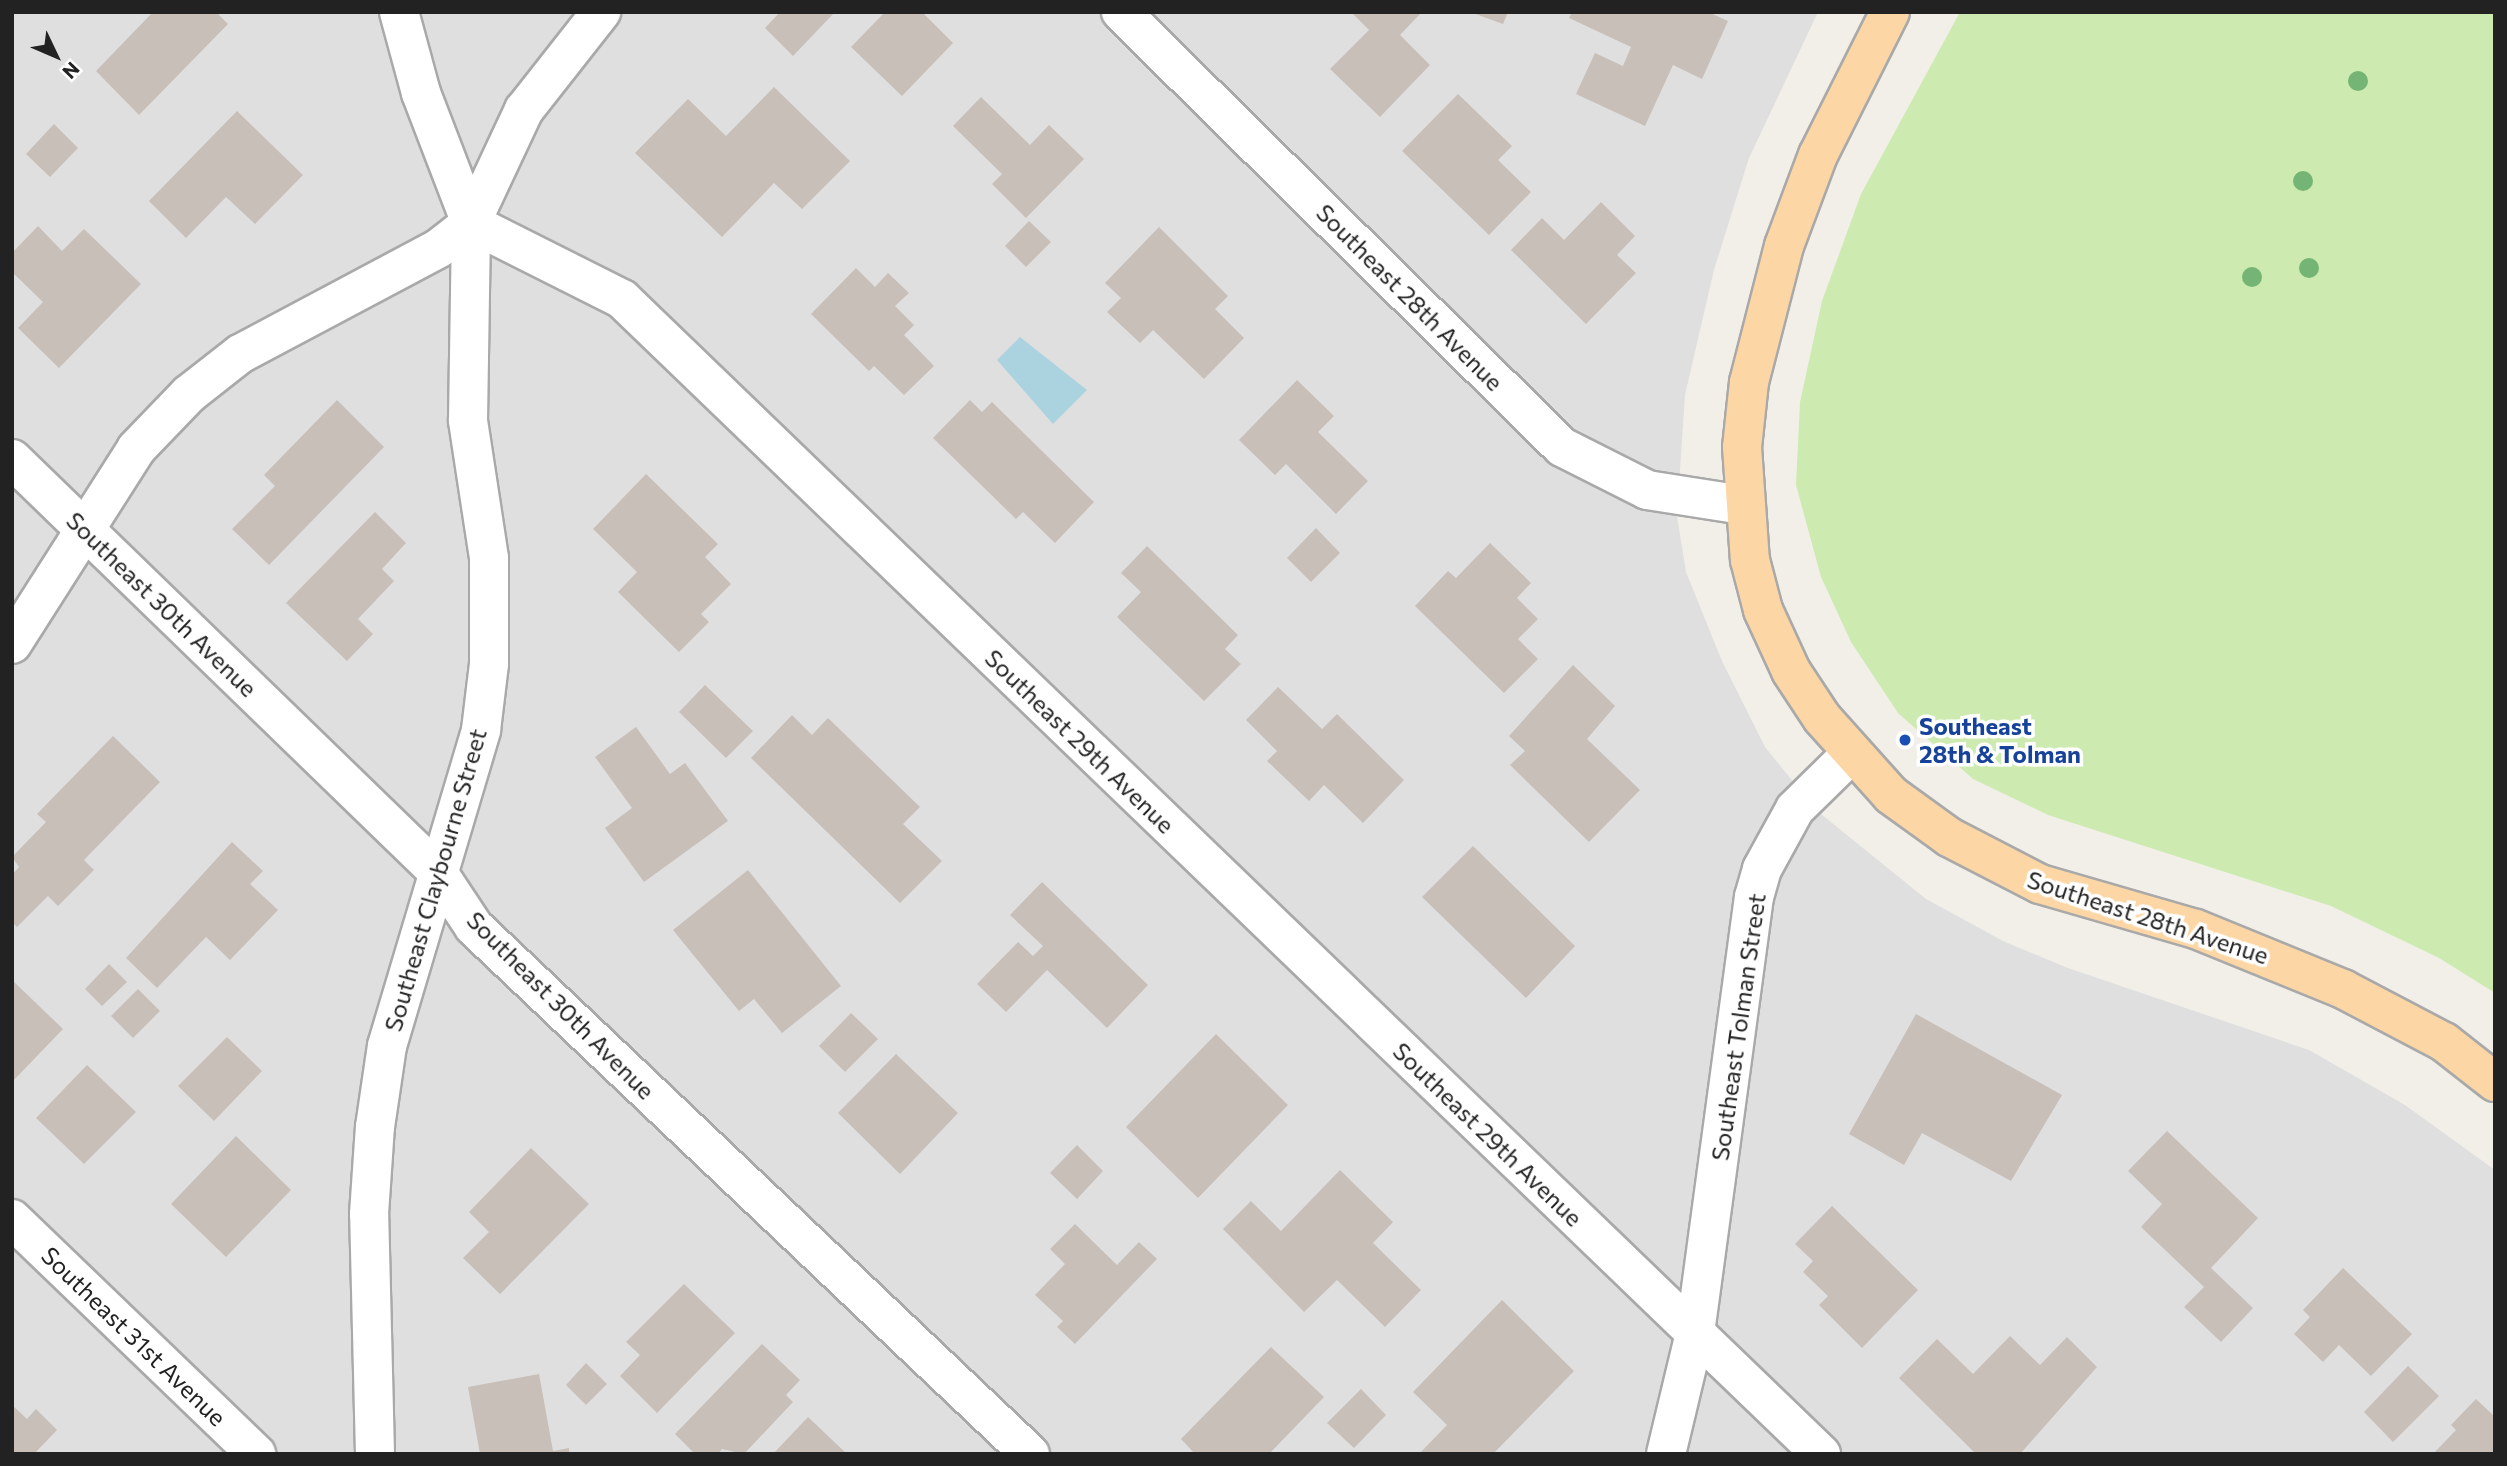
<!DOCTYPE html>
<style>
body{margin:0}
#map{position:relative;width:2507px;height:1466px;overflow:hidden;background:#f2efe9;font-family:Commissioner,sans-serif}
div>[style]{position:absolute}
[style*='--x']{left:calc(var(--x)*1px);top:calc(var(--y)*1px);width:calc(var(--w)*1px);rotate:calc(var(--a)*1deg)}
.residential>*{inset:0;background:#e0dfdf}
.grass>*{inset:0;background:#cdebb0}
.water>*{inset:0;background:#aad3df}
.building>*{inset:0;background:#c7bfb8}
.roads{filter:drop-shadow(2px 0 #a9a9a9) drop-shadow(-2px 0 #a9a9a9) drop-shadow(0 2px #a9a9a9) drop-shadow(0 -2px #a9a9a9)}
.minor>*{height:38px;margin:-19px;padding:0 19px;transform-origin:19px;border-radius:19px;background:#fff}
.major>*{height:38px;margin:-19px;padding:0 19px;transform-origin:19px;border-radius:19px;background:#fcd6a4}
.trees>*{width:20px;height:20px;margin:-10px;border-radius:50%;background:#74b475}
.dots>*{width:19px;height:19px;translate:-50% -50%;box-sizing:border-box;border:4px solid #fff;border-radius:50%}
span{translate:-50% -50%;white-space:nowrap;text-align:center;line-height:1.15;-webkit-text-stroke:7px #fff;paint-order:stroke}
.street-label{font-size:24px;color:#222}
.transit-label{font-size:24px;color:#164399;font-weight:700}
.left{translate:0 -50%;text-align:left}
.frame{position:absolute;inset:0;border:14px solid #222;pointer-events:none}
.north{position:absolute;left:21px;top:21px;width:70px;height:70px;-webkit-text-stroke:5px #fff;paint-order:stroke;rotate:134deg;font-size:19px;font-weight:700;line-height:28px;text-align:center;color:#222}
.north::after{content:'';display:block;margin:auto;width:24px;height:32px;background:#222;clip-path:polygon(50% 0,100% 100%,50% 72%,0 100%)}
</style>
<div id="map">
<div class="residential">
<div style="clip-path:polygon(12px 12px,1818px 12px,1749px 158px,1714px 270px,1685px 395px,1677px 516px,1686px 572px,1722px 661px,1765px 747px,1816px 810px,1926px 899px,2003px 941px,2068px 968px,2309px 1050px,2405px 1105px,2495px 1170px,2495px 1454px,12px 1454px)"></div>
</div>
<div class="grass">
<div style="clip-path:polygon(1960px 12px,2495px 12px,2495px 993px,2439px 958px,2331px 906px,2048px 815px,1973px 779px,1898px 713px,1851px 642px,1821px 577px,1796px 485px,1800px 402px,1822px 301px,1861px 194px)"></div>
</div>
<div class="water">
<div style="clip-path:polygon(1020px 337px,1087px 390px,1053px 424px,997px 360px)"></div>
</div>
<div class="building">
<div style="clip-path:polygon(153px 12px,216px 12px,228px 24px,139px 115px,96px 71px)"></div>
<div style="clip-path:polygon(780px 12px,835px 12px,793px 56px,765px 28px)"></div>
<div style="clip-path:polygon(885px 12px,922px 12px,953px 43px,902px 96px,851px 47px)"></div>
<div style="clip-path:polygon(1351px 12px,1422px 12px,1400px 35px,1430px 65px,1380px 117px,1330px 69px,1369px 30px)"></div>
<div style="clip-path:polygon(1470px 12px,1508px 12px,1503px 24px)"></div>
<div style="clip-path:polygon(1572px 12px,1708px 12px,1728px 21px,1702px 79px,1673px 65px,1645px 126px,1576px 94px,1595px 53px,1623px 66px,1631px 47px,1569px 18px)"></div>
<div style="clip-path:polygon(774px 87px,850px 161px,802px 209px,774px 183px,722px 237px,635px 153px,688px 99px,726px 136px)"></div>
<div style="clip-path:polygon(1458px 94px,1512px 146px,1498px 160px,1531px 192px,1489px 235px,1402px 151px)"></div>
<div style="clip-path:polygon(981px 97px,1030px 145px,1049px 125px,1084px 159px,1026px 218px,992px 184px,1002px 174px,953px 126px)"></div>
<div style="clip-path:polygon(237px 111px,303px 175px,255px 224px,226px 197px,186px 238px,149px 201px)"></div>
<div style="clip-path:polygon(54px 124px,78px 148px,50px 177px,26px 154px)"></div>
<div style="clip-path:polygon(1601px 202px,1635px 236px,1617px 255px,1636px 273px,1586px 324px,1511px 250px,1542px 218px,1564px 240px)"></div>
<div style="clip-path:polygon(1029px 221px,1051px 242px,1026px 267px,1005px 246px)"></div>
<div style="clip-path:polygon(38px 226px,62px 251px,84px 229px,141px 284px,59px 368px,18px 328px,43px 302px,12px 272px,12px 253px)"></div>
<div style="clip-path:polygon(1159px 227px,1228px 296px,1215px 309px,1244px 338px,1204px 379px,1153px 330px,1140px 343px,1107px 312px,1121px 298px,1105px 283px)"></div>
<div style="clip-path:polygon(856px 268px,875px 287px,888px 273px,909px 293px,895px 306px,914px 325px,904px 335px,934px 366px,904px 395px,874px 366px,869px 371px,811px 314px)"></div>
<div style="clip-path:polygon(1297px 380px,1334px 416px,1318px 432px,1368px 481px,1336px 514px,1286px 464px,1275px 475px,1239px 440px)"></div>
<div style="clip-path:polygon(337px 400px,384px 447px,269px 565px,232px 529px,275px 486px,264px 475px)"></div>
<div style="clip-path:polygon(970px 400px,982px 412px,992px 402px,1094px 502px,1055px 543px,1023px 512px,1016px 519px,933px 438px)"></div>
<div style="clip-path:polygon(646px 474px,718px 544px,705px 557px,731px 584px,701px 614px,709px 622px,679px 652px,618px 592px,637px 572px,593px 529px)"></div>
<div style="clip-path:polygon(375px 512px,406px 543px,382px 569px,394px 581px,358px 619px,373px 634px,347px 661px,286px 603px)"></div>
<div style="clip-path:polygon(1316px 528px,1340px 553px,1311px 582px,1287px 558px)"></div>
<div style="clip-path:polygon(1490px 543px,1531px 583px,1517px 598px,1538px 619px,1518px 639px,1538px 659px,1504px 693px,1415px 606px,1448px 571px,1456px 578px)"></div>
<div style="clip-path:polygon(1147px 546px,1238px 635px,1225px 649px,1241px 664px,1204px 701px,1117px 617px,1141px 592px,1121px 573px)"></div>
<div style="clip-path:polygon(1573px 665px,1615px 706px,1587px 739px,1640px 790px,1589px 842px,1510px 765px,1525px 751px,1509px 736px)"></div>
<div style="clip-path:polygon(705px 685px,753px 731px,726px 758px,679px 712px)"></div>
<div style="clip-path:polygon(1278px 687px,1322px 729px,1337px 714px,1404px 780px,1363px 823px,1324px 785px,1309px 801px,1267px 761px,1277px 751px,1246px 720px)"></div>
<div style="clip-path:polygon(792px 715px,812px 735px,828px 718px,920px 807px,903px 824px,942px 861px,900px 903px,751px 758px)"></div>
<div style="clip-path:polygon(636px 727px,670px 774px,685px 763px,728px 821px,644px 882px,605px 828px,632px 808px,595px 757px)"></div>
<div style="clip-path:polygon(113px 736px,160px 782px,84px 860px,94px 870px,58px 906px,48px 896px,17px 927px,12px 922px,12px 875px,19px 867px,12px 857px,46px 822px,37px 814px)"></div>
<div style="clip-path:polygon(232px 842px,263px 871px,250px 884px,278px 910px,230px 960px,206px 937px,157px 988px,126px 958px)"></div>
<div style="clip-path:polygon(1473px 846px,1575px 946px,1526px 998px,1422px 897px)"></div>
<div style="clip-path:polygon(748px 870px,841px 986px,782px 1033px,754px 999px,739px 1011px,673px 930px)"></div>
<div style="clip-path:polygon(1042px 882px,1148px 985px,1107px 1028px,1047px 970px,1006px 1012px,977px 984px,1018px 942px,1033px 956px,1043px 946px,1010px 915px)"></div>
<div style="clip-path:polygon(109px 964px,127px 982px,102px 1006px,85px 989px)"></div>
<div style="clip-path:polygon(12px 980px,63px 1029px,12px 1082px)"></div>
<div style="clip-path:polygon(138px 989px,160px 1011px,133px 1038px,111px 1016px)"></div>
<div style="clip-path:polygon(851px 1013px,878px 1039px,845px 1072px,819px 1046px)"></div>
<div style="clip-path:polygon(1916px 1014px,2062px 1095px,2011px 1181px,1922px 1133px,1904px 1165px,1849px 1134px)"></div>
<div style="clip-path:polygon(1216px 1034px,1288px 1105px,1198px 1198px,1126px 1127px)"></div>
<div style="clip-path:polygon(227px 1037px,262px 1071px,214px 1121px,178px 1086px)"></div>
<div style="clip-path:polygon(896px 1054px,958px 1113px,900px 1174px,838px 1113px)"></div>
<div style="clip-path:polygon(87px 1065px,136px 1112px,84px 1164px,36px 1118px)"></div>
<div style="clip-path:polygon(2167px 1131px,2258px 1218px,2211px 1268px,2253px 1308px,2221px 1342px,2184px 1307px,2204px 1287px,2141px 1227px,2162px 1204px,2128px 1171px)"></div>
<div style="clip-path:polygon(236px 1136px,291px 1190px,226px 1257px,171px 1204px)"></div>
<div style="clip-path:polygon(1077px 1145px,1103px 1171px,1077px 1199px,1050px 1173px)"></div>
<div style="clip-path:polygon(531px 1148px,589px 1204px,500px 1294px,463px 1258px,489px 1232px,469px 1212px)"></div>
<div style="clip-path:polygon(1340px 1170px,1393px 1222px,1373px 1243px,1421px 1290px,1385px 1327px,1337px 1280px,1304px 1312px,1223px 1229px,1251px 1201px,1281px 1231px)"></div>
<div style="clip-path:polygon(1832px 1206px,1918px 1290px,1862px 1348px,1819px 1305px,1828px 1296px,1803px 1272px,1813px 1261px,1795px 1244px)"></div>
<div style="clip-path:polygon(1075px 1224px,1117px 1265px,1139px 1242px,1157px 1259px,1075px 1344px,1057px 1327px,1063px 1321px,1035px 1295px,1065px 1264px,1050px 1249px)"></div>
<div style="clip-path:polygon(2343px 1268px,2412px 1334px,2371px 1376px,2339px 1345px,2323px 1362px,2294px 1334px,2310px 1317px,2303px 1310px)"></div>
<div style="clip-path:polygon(684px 1284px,735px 1333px,657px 1413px,620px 1376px,640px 1355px,626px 1342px)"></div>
<div style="clip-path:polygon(1502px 1300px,1574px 1371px,1493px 1454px,1419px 1454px,1447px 1425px,1413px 1392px)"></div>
<div style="clip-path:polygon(2010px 1336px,2040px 1365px,2067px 1337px,2097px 1367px,2020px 1454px,1976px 1454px,1899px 1378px,1937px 1339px,1973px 1374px)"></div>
<div style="clip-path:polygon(762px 1344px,800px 1380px,786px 1395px,793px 1402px,744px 1454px,722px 1449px,718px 1454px,695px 1454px,675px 1434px)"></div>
<div style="clip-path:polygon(1271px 1347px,1324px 1397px,1269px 1454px,1195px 1454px,1181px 1439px)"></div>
<div style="clip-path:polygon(586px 1363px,607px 1384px,586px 1405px,566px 1385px)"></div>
<div style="clip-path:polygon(2408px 1366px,2439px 1396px,2393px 1442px,2364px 1412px)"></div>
<div style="clip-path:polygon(539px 1374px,553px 1451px,569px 1448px,569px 1454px,480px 1454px,468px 1387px)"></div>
<div style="clip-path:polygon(1361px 1389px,1386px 1415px,1354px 1448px,1327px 1423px)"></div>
<div style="clip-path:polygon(2476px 1399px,2495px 1417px,2495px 1454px,2433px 1454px,2456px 1430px,2451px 1425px)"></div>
<div style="clip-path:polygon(12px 1405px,27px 1419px,36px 1409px,57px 1430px,34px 1454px,12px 1454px)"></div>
<div style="clip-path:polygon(808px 1417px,847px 1454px,773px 1454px)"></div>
</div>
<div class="roads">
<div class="minor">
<div style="--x:399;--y:12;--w:84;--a:74.8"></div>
<div style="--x:421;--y:93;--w:139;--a:69"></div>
<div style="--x:471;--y:223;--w:169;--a:26.7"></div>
<div style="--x:622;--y:299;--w:1665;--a:43.93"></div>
<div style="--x:1121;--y:12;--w:619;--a:44.61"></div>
<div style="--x:1562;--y:447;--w:95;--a:26.8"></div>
<div style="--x:1647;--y:490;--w:97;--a:8.9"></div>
<div style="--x:12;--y:459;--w:592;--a:44.11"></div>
<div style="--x:437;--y:871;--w:67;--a:56.5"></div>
<div style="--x:474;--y:927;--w:766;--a:43.47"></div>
<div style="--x:12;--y:644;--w:231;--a:-57.5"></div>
<div style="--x:136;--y:449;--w:76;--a:-46.1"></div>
<div style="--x:189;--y:394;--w:65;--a:-38.1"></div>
<div style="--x:240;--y:354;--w:225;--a:-28"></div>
<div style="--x:439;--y:248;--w:41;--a:-38"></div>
<div style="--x:471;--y:223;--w:125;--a:-64.9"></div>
<div style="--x:524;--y:110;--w:125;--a:-51.8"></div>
<div style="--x:12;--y:1219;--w:339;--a:43.9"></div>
<div style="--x:375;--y:1454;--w:240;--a:-91.4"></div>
<div style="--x:369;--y:1214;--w:87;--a:-86.1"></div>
<div style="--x:375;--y:1127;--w:82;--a:-81.6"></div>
<div style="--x:387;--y:1046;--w:330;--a:-73.4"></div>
<div style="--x:481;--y:730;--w:66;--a:-83.1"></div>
<div style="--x:489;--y:664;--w:106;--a:-90"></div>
<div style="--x:489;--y:558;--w:140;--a:-98.7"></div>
<div style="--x:468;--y:420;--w:197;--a:-89.1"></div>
<div style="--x:1666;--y:1454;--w:124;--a:-76.5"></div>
<div style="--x:1695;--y:1333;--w:440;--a:-82.3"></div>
<div style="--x:1754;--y:897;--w:29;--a:-74"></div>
<div style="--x:1762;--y:869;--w:68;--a:-61.2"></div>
<div style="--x:1795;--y:809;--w:80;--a:-44.5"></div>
</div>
<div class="major">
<div style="--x:1890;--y:12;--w:160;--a:116.7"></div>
<div style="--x:1818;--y:155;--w:97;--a:110.5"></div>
<div style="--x:1784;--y:246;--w:140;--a:104.4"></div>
<div style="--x:1749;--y:382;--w:65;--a:96.1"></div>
<div style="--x:1742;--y:447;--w:113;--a:86"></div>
<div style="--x:1750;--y:560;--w:52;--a:75.4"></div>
<div style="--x:1763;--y:610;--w:67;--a:65.3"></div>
<div style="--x:1791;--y:671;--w:56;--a:56.6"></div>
<div style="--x:1822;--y:718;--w:103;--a:48.1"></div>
<div style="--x:1891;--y:795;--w:72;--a:35.9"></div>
<div style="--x:1949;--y:837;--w:102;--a:27.3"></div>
<div style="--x:2040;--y:884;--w:162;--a:16.1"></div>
<div style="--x:2196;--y:929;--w:159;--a:22.2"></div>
<div style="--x:2343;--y:989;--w:114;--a:27.7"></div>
<div style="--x:2444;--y:1042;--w:65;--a:38.1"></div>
</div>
</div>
<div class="trees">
<div style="left:2358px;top:81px"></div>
<div style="left:2303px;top:181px"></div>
<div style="left:2309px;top:268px"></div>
<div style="left:2252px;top:277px"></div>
</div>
<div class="dots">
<div style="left:1905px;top:740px;background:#1a4fb4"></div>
</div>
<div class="street-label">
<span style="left:1410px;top:297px;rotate:45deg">Southeast 28th Avenue</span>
<span style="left:162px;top:604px;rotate:44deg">Southeast 30th Avenue</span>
<span style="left:1080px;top:741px;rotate:44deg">Southeast 29th Avenue</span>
<span style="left:435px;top:880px;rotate:-74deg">Southeast Claybourne Street</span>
<span style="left:2148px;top:917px;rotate:18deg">Southeast 28th Avenue</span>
<span style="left:561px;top:1005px;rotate:45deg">Southeast 30th Avenue</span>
<span style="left:1738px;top:1027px;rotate:-82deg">Southeast Tolman Street</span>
<span style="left:1488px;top:1134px;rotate:44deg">Southeast 29th Avenue</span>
<span style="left:134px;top:1336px;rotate:44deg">Southeast 31st Avenue</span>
</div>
<div class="transit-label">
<span class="left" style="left:1919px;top:740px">Southeast<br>28th &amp; Tolman</span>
</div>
<div class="frame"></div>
<div class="north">N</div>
</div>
